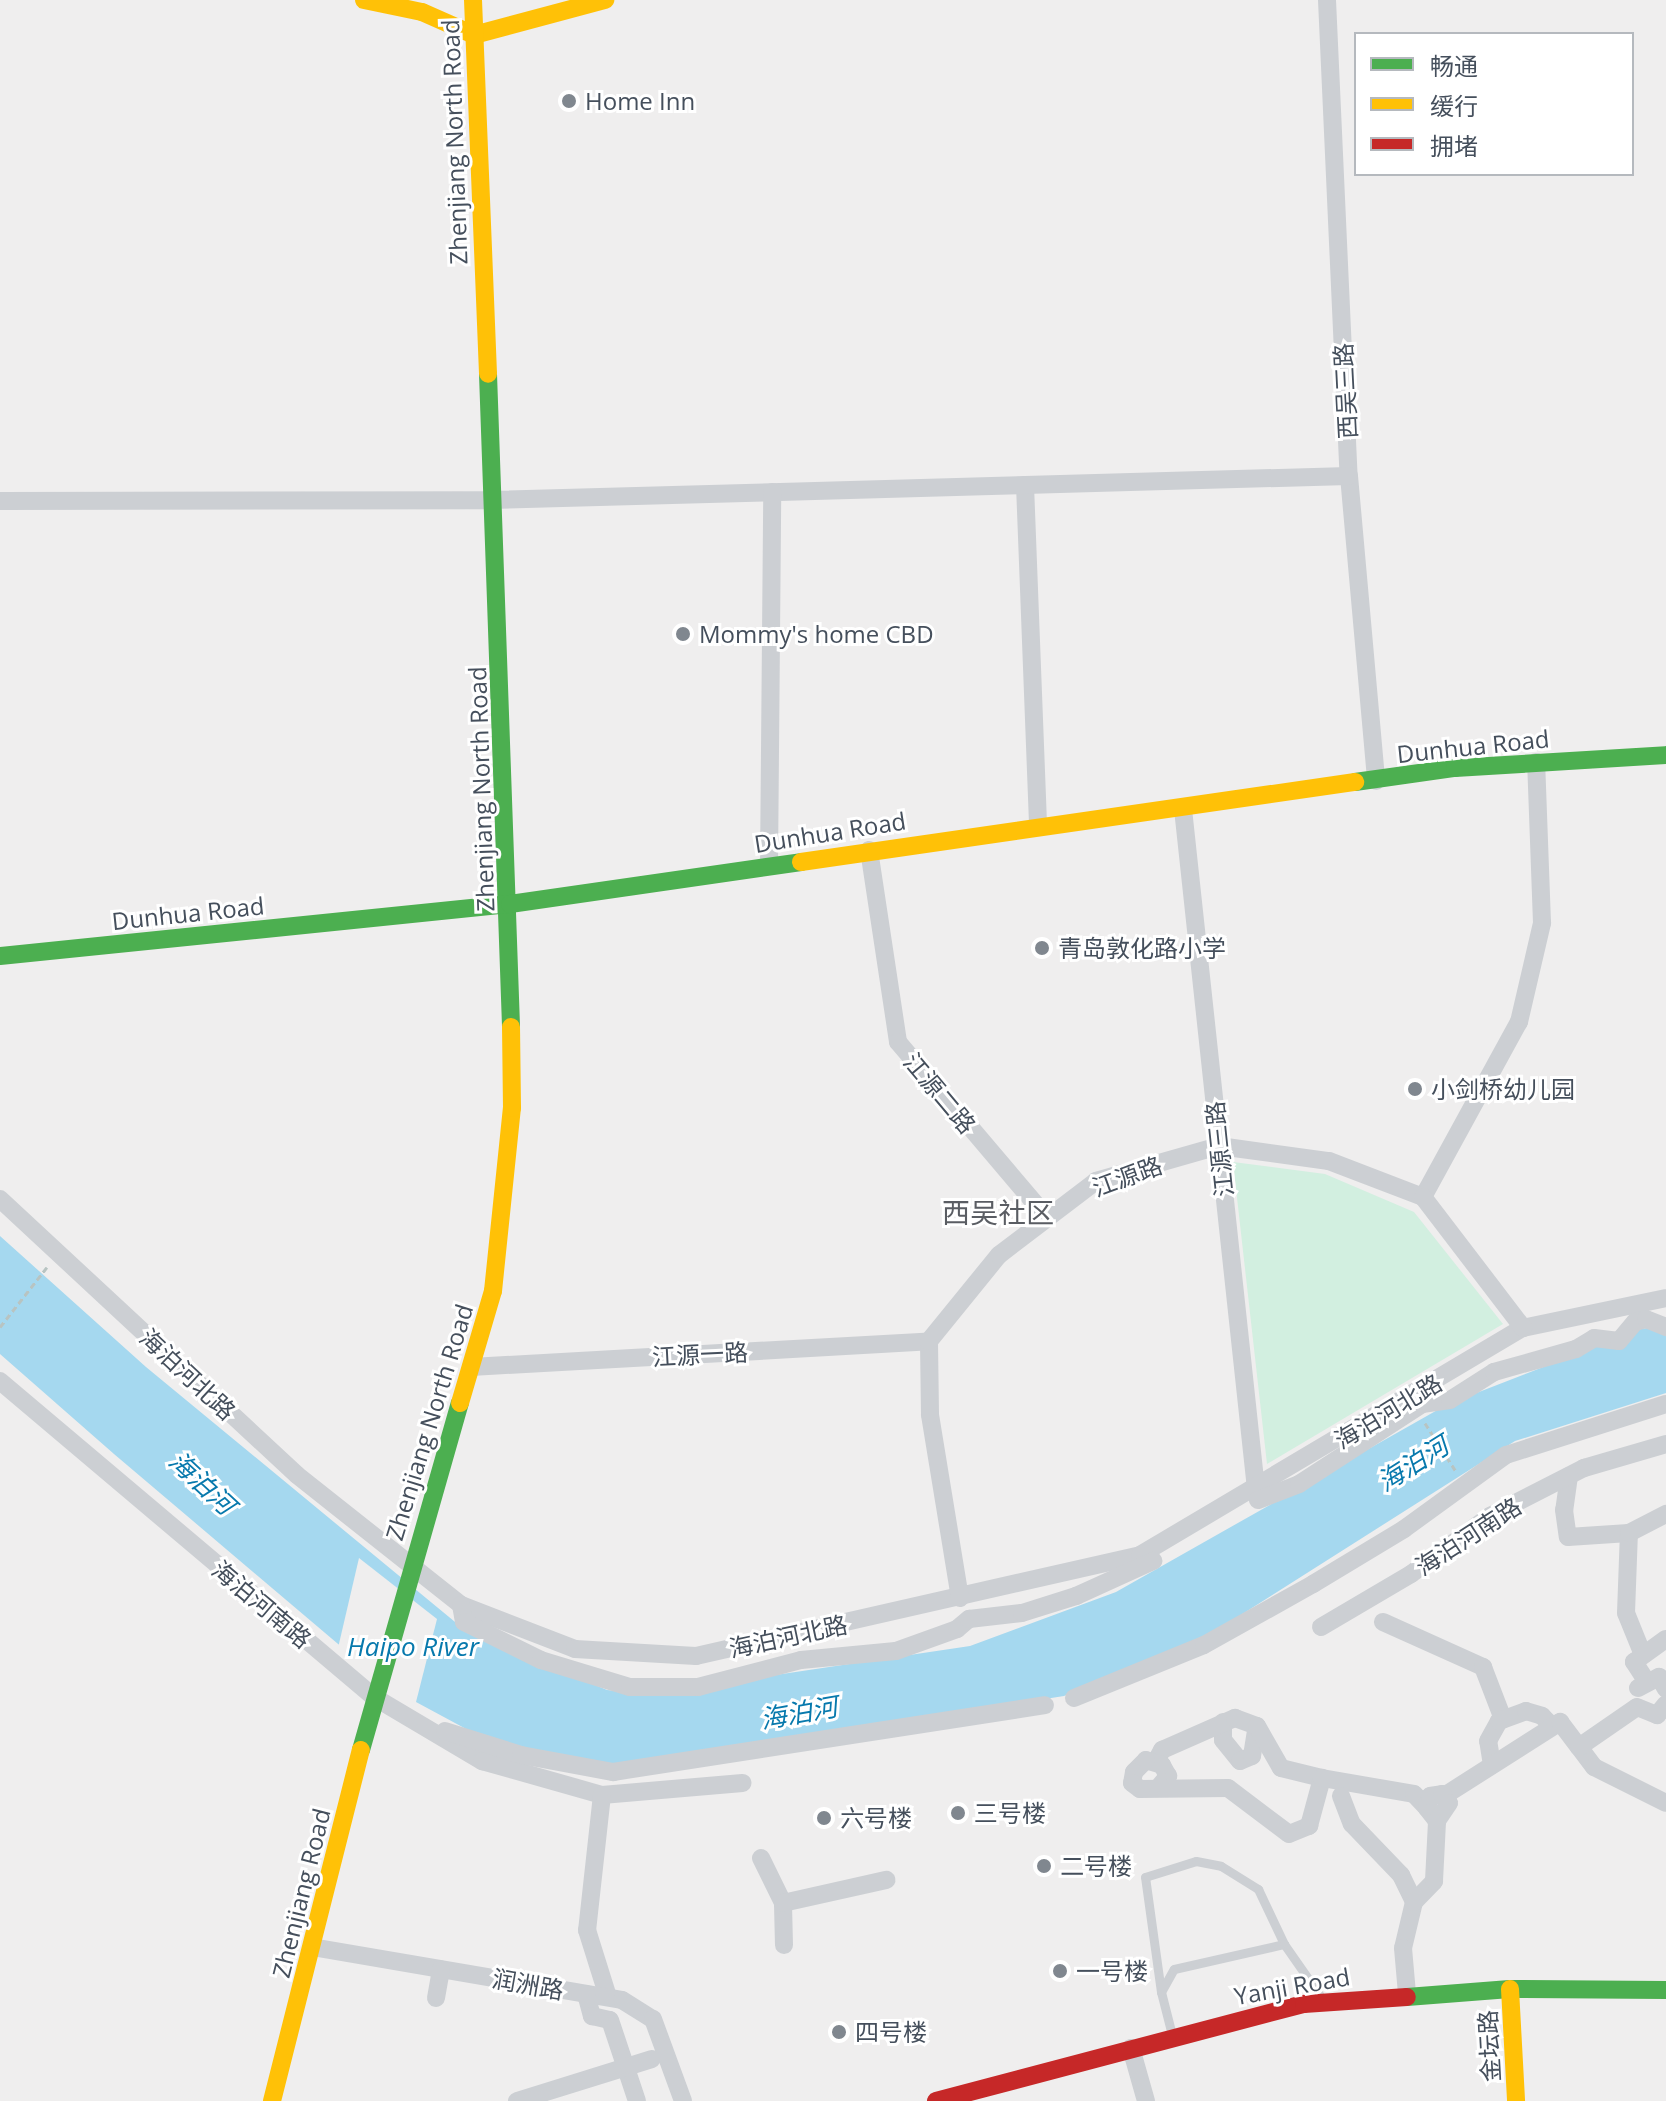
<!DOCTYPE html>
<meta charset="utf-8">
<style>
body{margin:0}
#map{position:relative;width:1666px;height:2101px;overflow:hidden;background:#efeeee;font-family:"Open Sans","Noto Sans SC",sans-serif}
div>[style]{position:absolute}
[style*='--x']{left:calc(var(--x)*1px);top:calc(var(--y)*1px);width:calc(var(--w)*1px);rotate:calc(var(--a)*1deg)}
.green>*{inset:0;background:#d2efe0}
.water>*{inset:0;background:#a5d8ef}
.pier>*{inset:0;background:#efeeee}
.path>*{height:3px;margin-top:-1.5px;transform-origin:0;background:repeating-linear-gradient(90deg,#b8c4c2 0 6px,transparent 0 10px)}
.lane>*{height:9px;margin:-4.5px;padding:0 4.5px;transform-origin:4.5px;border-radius:4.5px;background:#cccfd3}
.street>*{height:18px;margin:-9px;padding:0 9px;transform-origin:9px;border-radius:9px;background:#cccfd3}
.fast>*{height:18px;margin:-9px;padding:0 9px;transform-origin:9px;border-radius:9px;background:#4caf50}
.slow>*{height:18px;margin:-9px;padding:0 9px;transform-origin:9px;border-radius:9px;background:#ffc107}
.jam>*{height:18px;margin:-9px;padding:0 9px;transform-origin:9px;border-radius:9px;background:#c62828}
.dots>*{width:22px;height:22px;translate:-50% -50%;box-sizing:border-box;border:4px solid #fff;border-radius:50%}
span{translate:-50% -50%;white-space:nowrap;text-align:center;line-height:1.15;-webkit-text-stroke:6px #fff;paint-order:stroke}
.poi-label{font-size:24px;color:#454f5c}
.left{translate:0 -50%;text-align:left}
.street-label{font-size:24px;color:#454f5c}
.water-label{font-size:26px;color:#0779ad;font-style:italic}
.quarter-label{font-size:28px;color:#5a5d63}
.legend{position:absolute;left:1354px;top:32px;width:280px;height:144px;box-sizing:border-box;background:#fff;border:2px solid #b5b9be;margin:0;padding:10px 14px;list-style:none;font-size:24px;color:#454f5c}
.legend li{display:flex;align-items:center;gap:16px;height:40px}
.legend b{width:40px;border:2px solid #b5b9be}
</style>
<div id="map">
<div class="green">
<div style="clip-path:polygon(1233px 1162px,1325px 1174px,1414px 1212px,1503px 1324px,1267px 1464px)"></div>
</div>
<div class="water">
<div style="clip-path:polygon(0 1236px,146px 1367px,466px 1631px,607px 1690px,648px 1694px,970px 1646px,1116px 1592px,1448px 1404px,1641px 1329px,1666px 1325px,1666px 1393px,1515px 1441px,1203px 1639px,1064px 1696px,612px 1766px,528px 1753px,468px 1730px,390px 1688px,114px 1454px,0 1354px)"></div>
</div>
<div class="pier">
<div style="clip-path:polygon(359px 1558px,437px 1619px,415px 1706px,388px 1692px,338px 1648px)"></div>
</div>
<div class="path">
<div style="--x:0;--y:1327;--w:76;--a:-51.9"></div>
<div style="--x:1425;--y:1423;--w:56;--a:57.4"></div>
</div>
<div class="lane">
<div style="--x:1161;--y:1992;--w:116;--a:-97.9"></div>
<div style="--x:1145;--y:1877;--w:53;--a:-17.4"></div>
<div style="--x:1196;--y:1861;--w:25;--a:11"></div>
<div style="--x:1221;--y:1866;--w:44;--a:31.9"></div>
<div style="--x:1258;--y:1889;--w:61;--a:64.7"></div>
<div style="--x:1172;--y:2035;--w:44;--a:-104.3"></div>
<div style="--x:1161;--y:1992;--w:26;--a:-61"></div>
<div style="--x:1174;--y:1969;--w:113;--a:-12.8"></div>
<div style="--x:1284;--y:1944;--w:68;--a:55.1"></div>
</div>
<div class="street">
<div style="--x:1327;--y:0;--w:477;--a:87.4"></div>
<div style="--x:1349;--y:476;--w:306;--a:84.9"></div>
<div style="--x:1025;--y:485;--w:340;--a:87.8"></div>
<div style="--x:0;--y:501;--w:493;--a:-0.1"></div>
<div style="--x:493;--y:500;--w:856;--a:-1.61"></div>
<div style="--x:1183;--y:809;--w:684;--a:83.87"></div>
<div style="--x:869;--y:850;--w:194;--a:81.4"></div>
<div style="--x:898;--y:1042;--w:231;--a:49.7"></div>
<div style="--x:769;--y:865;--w:373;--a:-89.5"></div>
<div style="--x:1423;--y:1197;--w:200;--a:-61.3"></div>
<div style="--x:1519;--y:1022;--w:102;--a:-76.9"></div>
<div style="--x:1542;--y:923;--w:161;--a:-92.1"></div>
<div style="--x:0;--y:1199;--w:405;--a:42.9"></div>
<div style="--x:297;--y:1475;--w:209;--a:38.4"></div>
<div style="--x:461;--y:1605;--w:122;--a:21.1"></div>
<div style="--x:575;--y:1649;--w:121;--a:3.3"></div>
<div style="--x:696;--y:1656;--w:455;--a:-12.8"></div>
<div style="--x:1140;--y:1555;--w:445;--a:-30.7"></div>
<div style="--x:1523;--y:1328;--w:146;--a:-11.8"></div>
<div style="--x:471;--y:1367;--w:459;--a:-3.2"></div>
<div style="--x:0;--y:1381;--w:490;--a:40.2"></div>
<div style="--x:374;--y:1697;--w:126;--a:30.7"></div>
<div style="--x:482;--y:1761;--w:125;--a:15.8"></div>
<div style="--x:602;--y:1795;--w:141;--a:-4.9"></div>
<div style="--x:1569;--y:1476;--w:34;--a:98"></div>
<div style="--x:1564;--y:1510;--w:27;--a:82"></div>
<div style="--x:1568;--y:1537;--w:61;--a:-3.8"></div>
<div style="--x:1258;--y:1500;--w:44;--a:-21.3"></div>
<div style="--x:1299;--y:1484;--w:147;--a:-33"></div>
<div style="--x:1422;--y:1404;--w:28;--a:-8"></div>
<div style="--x:1450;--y:1400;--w:52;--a:-32.5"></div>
<div style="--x:1494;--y:1372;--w:85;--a:-15.7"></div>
<div style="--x:1576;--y:1349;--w:21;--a:-31"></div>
<div style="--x:1594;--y:1338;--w:25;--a:7"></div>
<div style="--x:1619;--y:1341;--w:25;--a:-50"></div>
<div style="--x:1635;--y:1322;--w:11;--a:-15"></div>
<div style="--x:1646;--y:1319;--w:22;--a:22"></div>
<div style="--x:960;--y:1598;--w:186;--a:-99.3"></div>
<div style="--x:930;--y:1414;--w:73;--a:-90.8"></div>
<div style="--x:929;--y:1341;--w:111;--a:-50.9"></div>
<div style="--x:999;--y:1255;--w:122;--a:-37.3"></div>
<div style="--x:1096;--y:1181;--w:128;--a:-15.9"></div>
<div style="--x:1219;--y:1146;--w:111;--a:7.8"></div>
<div style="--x:1329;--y:1161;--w:101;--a:21"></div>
<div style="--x:1423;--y:1197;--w:165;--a:52.6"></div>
<div style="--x:461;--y:1605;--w:17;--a:80"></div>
<div style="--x:464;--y:1622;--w:86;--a:26.3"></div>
<div style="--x:541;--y:1660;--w:93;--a:16.9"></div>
<div style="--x:630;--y:1687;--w:68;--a:0"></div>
<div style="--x:698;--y:1687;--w:106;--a:-14.7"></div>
<div style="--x:801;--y:1660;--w:95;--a:-5.4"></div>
<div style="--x:896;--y:1651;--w:65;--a:-19.8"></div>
<div style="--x:957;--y:1629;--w:16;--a:-40"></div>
<div style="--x:969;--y:1619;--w:53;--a:-6.5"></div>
<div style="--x:1022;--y:1613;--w:57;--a:-17.5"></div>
<div style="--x:1076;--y:1596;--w:85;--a:-24.4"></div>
<div style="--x:1383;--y:1622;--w:110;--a:24.2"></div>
<div style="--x:1483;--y:1667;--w:56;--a:69"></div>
<div style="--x:1321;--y:1627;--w:104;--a:-30.5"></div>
<div style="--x:1411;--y:1574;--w:98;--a:-36.3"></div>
<div style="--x:1490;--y:1516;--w:106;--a:-27.1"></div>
<div style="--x:1584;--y:1468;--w:85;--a:-16.3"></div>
<div style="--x:1643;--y:1655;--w:45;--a:-112"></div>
<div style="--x:1626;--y:1613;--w:80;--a:-87.9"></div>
<div style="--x:1629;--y:1533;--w:42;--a:-27.2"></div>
<div style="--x:1647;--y:1682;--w:24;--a:-123"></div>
<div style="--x:1634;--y:1662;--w:39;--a:-36"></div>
<div style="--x:1638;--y:1688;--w:24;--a:-28"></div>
<div style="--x:1659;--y:1677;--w:14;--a:60"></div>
<div style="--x:1074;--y:1698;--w:140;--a:-22.2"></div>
<div style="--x:1204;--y:1645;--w:125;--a:-29.2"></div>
<div style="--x:1313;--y:1584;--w:106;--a:-31.1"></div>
<div style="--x:1404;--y:1529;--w:126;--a:-36"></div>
<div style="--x:1506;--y:1455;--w:168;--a:-17.7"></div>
<div style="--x:1637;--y:1707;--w:22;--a:22"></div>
<div style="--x:1657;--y:1715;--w:14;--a:-51"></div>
<div style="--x:1223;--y:1722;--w:18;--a:90"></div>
<div style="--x:1223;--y:1740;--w:27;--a:51"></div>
<div style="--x:1240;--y:1761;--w:13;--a:-23"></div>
<div style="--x:1252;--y:1756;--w:30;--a:-81"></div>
<div style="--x:445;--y:1731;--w:80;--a:17.5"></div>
<div style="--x:521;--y:1755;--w:94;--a:10.5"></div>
<div style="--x:613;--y:1772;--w:437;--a:-8.8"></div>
<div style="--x:1579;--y:1747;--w:25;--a:53"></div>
<div style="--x:1594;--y:1767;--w:80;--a:26.6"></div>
<div style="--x:1156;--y:1761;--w:13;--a:-61"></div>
<div style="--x:1162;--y:1750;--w:80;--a:-23.7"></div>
<div style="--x:1235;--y:1718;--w:23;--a:20"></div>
<div style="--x:1257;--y:1726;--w:48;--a:60.3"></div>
<div style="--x:1281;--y:1768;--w:42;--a:13.7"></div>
<div style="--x:1492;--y:1765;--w:24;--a:-99"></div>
<div style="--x:1488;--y:1741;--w:23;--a:-61"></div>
<div style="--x:1499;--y:1721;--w:29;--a:-20"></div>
<div style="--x:1526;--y:1711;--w:17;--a:17"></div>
<div style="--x:1542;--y:1716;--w:14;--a:45"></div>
<div style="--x:1158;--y:1788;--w:16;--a:-50"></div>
<div style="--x:1168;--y:1776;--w:13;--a:-119"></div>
<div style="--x:1162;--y:1765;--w:17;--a:-163"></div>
<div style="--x:1146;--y:1760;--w:17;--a:135"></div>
<div style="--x:1134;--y:1772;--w:11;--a:100"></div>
<div style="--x:1132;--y:1783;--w:10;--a:37"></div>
<div style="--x:1140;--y:1789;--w:88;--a:-0.7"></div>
<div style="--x:1228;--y:1788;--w:76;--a:37"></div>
<div style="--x:1289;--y:1834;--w:22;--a:-22"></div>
<div style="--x:1309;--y:1826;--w:50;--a:-74.8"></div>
<div style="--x:1322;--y:1778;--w:93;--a:9.9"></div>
<div style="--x:1414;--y:1794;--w:19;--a:47"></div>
<div style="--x:602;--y:1795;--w:136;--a:96.3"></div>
<div style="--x:587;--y:1930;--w:70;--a:72.6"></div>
<div style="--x:1341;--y:1796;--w:30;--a:69"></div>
<div style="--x:1352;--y:1824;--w:71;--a:46.1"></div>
<div style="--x:1401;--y:1875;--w:30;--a:64"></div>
<div style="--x:1414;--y:1902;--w:47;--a:103.4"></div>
<div style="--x:1403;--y:1948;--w:46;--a:85"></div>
<div style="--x:1444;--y:1796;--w:138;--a:-32.5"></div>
<div style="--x:1560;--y:1722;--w:31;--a:53"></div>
<div style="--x:1579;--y:1747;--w:70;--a:-34.6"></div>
<div style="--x:761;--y:1858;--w:50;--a:63.9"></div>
<div style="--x:1414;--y:1902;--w:29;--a:-46"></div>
<div style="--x:1434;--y:1881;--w:60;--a:-87.1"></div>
<div style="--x:1437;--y:1821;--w:16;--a:-128"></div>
<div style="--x:1427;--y:1808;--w:12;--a:-76"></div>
<div style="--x:1430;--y:1796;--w:12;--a:-9"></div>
<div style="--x:1442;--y:1794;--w:11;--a:52"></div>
<div style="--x:1449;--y:1803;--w:22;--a:124"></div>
<div style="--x:784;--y:1945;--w:42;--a:-91.4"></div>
<div style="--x:783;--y:1903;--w:106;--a:-12.6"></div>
<div style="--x:312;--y:1947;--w:314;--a:9.7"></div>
<div style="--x:622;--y:2000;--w:36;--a:32"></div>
<div style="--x:653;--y:2019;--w:87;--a:69.9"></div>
<div style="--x:586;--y:1994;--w:23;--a:75"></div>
<div style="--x:592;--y:2016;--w:18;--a:13"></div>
<div style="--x:610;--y:2020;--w:85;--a:71.6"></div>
<div style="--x:436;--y:1998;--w:29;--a:-80"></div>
<div style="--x:1131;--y:2048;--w:55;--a:74.2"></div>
<div style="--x:517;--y:2101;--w:141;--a:-17.3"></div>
</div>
<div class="fast">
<div style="--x:488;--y:374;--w:653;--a:87.98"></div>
<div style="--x:1355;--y:782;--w:101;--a:-8"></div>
<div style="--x:1455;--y:768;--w:211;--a:-3.5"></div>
<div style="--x:0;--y:956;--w:513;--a:-5.82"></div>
<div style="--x:510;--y:904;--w:294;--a:-8.2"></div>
<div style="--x:361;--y:1750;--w:361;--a:-74.1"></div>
<div style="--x:1407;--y:1997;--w:103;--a:-4.4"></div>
<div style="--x:1510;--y:1989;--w:156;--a:0.4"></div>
</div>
<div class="slow">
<div style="--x:364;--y:0;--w:59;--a:11.7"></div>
<div style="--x:422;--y:12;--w:57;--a:23.9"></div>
<div style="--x:474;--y:35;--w:136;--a:-15"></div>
<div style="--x:473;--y:0;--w:374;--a:87.7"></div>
<div style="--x:801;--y:862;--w:560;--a:-8.22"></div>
<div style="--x:460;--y:1403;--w:117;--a:-73.6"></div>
<div style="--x:493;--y:1291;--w:184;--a:-84.1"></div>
<div style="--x:512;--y:1108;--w:81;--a:-90.7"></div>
<div style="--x:1510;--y:1989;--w:112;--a:86.9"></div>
<div style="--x:272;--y:2101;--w:362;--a:-75.8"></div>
</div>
<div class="jam">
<div style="--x:936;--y:2101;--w:381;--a:-14.8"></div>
<div style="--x:1304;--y:2004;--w:103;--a:-3.9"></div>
</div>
<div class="dots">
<div style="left:569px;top:101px;background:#80878f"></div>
<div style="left:683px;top:634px;background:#80878f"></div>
<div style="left:1042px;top:948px;background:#80878f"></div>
<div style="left:1415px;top:1089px;background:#80878f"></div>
<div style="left:958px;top:1813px;background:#80878f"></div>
<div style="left:824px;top:1818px;background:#80878f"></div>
<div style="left:1044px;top:1866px;background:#80878f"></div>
<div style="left:1060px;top:1971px;background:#80878f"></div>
<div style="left:839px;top:2032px;background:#80878f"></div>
</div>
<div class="poi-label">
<span class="left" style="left:585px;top:101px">Home Inn</span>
<span class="left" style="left:699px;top:634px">Mommy's home CBD</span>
<span class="left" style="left:1058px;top:948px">青岛敦化路小学</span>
<span class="left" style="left:1431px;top:1089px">小剑桥幼儿园</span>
<span class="left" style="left:974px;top:1813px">三号楼</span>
<span class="left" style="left:840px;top:1818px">六号楼</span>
<span class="left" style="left:1060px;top:1866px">二号楼</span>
<span class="left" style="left:1076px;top:1971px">一号楼</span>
<span class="left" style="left:855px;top:2032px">四号楼</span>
</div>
<div class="street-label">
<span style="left:454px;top:142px;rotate:-92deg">Zhenjiang North Road</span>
<span style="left:1345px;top:391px;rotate:-93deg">西吴三路</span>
<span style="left:1473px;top:746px;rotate:-6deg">Dunhua Road</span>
<span style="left:481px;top:789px;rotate:-92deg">Zhenjiang North Road</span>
<span style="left:830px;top:832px;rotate:-9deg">Dunhua Road</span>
<span style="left:188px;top:913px;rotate:-6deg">Dunhua Road</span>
<span style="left:940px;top:1093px;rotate:50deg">江源二路</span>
<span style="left:1219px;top:1149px;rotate:-96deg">江源三路</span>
<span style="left:1127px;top:1176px;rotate:-20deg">江源路</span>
<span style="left:700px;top:1354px;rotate:-3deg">江源一路</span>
<span style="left:188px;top:1374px;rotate:43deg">海泊河北路</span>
<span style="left:1388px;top:1411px;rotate:-31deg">海泊河北路</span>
<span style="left:429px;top:1422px;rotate:-73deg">Zhenjiang North Road</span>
<span style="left:1468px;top:1536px;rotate:-33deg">海泊河南路</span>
<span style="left:262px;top:1604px;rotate:40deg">海泊河南路</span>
<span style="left:788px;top:1636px;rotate:-12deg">海泊河北路</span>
<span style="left:301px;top:1893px;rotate:-76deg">Zhenjiang Road</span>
<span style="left:528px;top:1984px;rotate:10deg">润洲路</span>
<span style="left:1292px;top:1986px;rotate:-10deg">Yanji Road</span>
<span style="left:1489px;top:2046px;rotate:-93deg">金坛路</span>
</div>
<div class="water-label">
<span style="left:1413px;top:1464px;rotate:-32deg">海泊河</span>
<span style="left:202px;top:1483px;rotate:43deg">海泊河</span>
<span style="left:413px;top:1647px">Haipo River</span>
<span style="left:799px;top:1713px;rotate:-10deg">海泊河</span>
</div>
<div class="quarter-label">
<span style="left:998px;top:1212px">西吴社区</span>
</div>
<ul class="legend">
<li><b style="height:10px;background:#4caf50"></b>畅通</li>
<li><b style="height:10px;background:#ffc107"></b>缓行</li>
<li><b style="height:10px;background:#c62828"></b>拥堵</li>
</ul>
</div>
